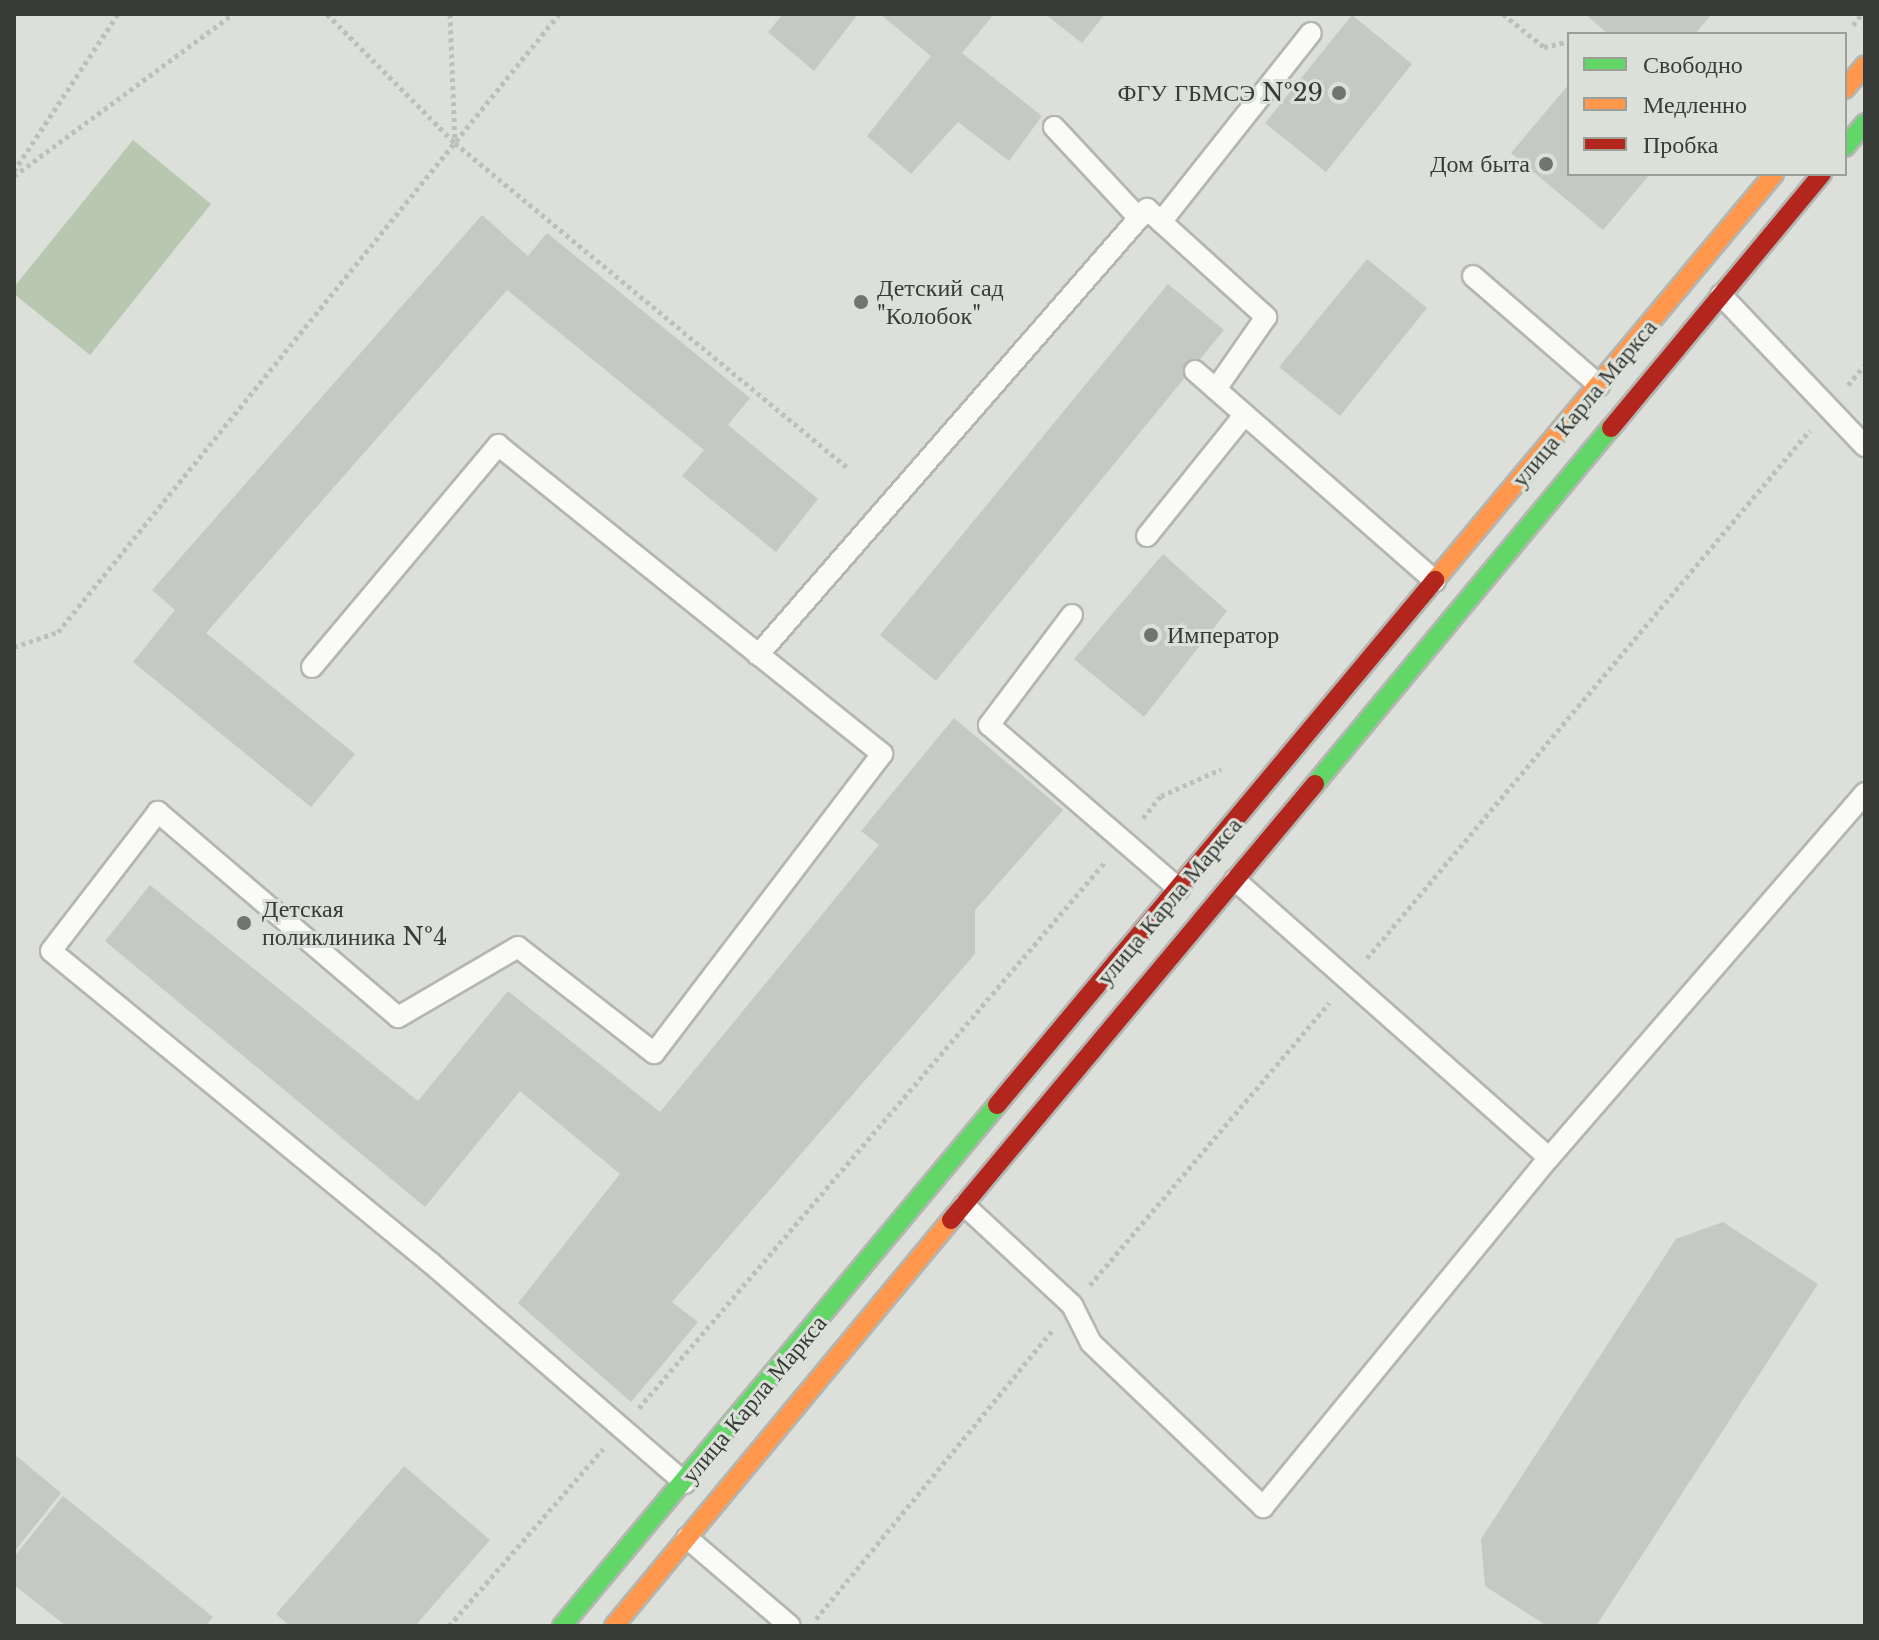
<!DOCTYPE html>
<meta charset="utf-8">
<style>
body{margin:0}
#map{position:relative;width:1879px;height:1640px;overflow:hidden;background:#dcdfda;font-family:"Libre Baskerville",serif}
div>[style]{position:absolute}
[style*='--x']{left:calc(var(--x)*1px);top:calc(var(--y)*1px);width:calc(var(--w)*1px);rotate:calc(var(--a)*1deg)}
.green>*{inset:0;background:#b8c8b0}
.building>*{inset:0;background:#c6c8c4}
.path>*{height:5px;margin-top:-2.5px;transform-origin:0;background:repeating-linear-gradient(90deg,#bcbfbc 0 4px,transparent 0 8px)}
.roads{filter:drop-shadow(2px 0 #b3b6b1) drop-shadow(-2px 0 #b3b6b1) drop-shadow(0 2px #b3b6b1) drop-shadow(0 -2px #b3b6b1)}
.lane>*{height:20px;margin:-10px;padding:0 10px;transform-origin:10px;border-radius:10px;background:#fafaf9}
.fast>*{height:18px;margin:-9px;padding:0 9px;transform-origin:9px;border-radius:9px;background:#63d668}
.slow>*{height:18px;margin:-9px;padding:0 9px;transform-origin:9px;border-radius:9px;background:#ff974d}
.jam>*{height:18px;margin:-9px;padding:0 9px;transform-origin:9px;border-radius:9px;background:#b3261e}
.dots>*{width:22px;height:22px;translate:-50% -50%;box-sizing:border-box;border:4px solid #dbe1d8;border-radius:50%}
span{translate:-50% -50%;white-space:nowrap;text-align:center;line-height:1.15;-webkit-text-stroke:6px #dbe1d8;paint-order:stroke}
.poi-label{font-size:24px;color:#383b37}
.right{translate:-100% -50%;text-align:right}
.left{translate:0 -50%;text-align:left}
.street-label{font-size:24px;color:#383b37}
.frame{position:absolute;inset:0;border:16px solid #383b37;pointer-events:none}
.legend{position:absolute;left:1567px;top:32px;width:280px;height:144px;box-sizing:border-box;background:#dbe1d8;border:2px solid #9a9f98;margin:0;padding:10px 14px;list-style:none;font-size:24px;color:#383b37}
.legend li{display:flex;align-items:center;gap:16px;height:40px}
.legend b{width:40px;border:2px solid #9a9f98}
</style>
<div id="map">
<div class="green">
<div style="clip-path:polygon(133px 140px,211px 204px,90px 355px,14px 294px,14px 287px)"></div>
</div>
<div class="building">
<div style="clip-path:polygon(783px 14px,858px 14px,814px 71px,768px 32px)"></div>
<div style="clip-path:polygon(880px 14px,994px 14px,962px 53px,1042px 116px,1009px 161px,958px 122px,911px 174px,867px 136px,931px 56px)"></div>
<div style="clip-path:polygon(1045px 14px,1105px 14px,1082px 43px)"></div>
<div style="clip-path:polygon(1585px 14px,1712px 14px,1695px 34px,1608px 34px)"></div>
<div style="clip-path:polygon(1352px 15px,1412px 64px,1326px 172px,1265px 123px)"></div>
<div style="clip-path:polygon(1569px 84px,1569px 174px,1650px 174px,1603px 230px,1511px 153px)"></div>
<div style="clip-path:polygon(482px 215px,528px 256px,547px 233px,750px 398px,728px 425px,818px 499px,776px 552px,682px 476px,704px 450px,507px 290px,206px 633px,355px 754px,311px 807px,133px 662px,175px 610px,152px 590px)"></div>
<div style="clip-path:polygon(1367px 259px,1427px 308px,1340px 416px,1279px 367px)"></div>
<div style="clip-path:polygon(1168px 284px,1224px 330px,936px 681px,880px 635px)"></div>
<div style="clip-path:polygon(1163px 554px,1227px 611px,1144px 717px,1074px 659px)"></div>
<div style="clip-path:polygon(954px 718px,1063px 810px,975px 910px,975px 954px,672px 1302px,698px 1322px,631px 1402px,518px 1303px,620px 1174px,520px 1091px,425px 1207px,105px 941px,150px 885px,418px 1101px,508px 991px,660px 1112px,879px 845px,861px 831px)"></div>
<div style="clip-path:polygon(1723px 1222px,1818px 1284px,1596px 1626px,1547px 1626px,1485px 1586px,1481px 1539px,1676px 1239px)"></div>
<div style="clip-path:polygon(14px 1454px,61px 1493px,14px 1552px)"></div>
<div style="clip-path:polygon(404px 1466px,490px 1540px,415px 1626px,290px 1626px,276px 1614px)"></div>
<div style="clip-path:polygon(63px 1496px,213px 1617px,206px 1626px,66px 1626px,14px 1585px,14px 1557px)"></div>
</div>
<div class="path">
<div style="--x:327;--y:14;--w:182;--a:45.2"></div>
<div style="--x:450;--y:14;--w:129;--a:87.8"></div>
<div style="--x:455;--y:143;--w:511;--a:39.6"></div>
<div style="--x:1503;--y:14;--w:53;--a:38.8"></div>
<div style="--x:1544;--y:47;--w:26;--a:-13"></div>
<div style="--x:1853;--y:25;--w:14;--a:-51"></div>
<div style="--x:14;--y:171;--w:188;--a:-56.5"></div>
<div style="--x:14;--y:176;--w:272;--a:-36.5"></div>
<div style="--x:1848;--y:385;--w:26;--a:-50"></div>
<div style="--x:14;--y:647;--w:46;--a:-18.8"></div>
<div style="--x:58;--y:632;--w:796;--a:-50.97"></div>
<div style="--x:1143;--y:818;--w:28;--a:-51"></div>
<div style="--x:1161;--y:796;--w:66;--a:-24.2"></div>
<div style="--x:1367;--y:958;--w:689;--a:-50"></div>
<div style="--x:1090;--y:1285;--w:370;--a:-49.7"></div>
<div style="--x:639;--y:1408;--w:718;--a:-49.52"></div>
<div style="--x:816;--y:1619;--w:375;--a:-50.7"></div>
<div style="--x:449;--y:1626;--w:235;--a:-49"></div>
</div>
<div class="roads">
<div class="lane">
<div style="--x:1054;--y:127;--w:123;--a:47"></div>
<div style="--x:1161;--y:222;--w:241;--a:-51.6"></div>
<div style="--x:1473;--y:276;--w:167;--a:40.9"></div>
<div style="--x:1721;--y:295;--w:209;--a:46.4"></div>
<div style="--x:1195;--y:371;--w:319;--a:41.2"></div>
<div style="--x:1147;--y:536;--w:156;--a:-51.2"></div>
<div style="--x:1072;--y:615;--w:138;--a:127"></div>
<div style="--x:989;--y:725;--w:251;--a:40.8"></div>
<div style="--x:758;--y:655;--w:592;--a:-48.91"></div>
<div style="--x:1147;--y:209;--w:161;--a:42.2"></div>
<div style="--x:1266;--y:317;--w:88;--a:124.8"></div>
<div style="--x:312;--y:667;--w:290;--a:-50"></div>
<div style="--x:498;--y:445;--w:493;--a:38.8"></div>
<div style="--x:882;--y:754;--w:376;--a:127.3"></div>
<div style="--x:654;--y:1053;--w:172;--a:-142.1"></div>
<div style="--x:518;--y:947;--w:139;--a:149.7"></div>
<div style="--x:398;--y:1017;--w:316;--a:-139.5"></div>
<div style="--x:158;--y:812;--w:175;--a:127.6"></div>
<div style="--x:51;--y:951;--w:492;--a:39.4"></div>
<div style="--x:431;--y:1263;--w:336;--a:40.9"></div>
<div style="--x:1235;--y:880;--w:419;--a:41.5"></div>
<div style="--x:964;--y:1205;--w:147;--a:42.8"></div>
<div style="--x:1072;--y:1305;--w:42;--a:63.4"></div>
<div style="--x:1091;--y:1343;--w:238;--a:43.6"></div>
<div style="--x:1263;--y:1507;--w:451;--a:-50.7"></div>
<div style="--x:1549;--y:1158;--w:483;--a:-49.1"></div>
<div style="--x:687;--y:1538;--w:135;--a:40.5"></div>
</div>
<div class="fast">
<div style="--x:1845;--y:147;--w:31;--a:-50"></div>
<div style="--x:1315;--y:784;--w:463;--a:-50.3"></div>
<div style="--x:562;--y:1626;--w:679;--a:-50.14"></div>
</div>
<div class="slow">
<div style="--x:1845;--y:89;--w:31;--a:-50"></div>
<div style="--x:1435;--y:580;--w:529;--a:-50.14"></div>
<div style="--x:614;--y:1626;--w:528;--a:-50.31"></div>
</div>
<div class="jam">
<div style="--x:1611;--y:428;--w:330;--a:-50.3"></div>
<div style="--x:997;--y:1105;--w:684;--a:-50.16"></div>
<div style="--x:951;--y:1220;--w:568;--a:-50.14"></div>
</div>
</div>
<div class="dots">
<div style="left:1339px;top:93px;background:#717470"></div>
<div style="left:1546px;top:164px;background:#717470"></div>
<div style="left:861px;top:302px;background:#717470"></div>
<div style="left:1151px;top:635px;background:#717470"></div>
<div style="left:244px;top:923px;background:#717470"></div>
</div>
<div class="poi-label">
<span class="right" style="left:1323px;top:93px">ФГУ ГБМСЭ №29</span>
<span class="right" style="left:1530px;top:164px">Дом быта</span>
<span class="left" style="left:877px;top:302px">Детский сад<br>"Колобок"</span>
<span class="left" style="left:1167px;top:635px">Император</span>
<span class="left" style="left:262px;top:923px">Детская<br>поликлиника №4</span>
</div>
<div class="street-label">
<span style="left:1584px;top:403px;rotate:-50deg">улица Карла Маркса</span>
<span style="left:1169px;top:901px;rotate:-50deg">улица Карла Маркса</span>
<span style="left:754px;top:1399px;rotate:-50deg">улица Карла Маркса</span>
</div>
<div class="frame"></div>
<ul class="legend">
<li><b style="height:10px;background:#63d668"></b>Свободно</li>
<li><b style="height:10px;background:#ff974d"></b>Медленно</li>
<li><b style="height:10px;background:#b3261e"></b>Пробка</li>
</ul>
</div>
